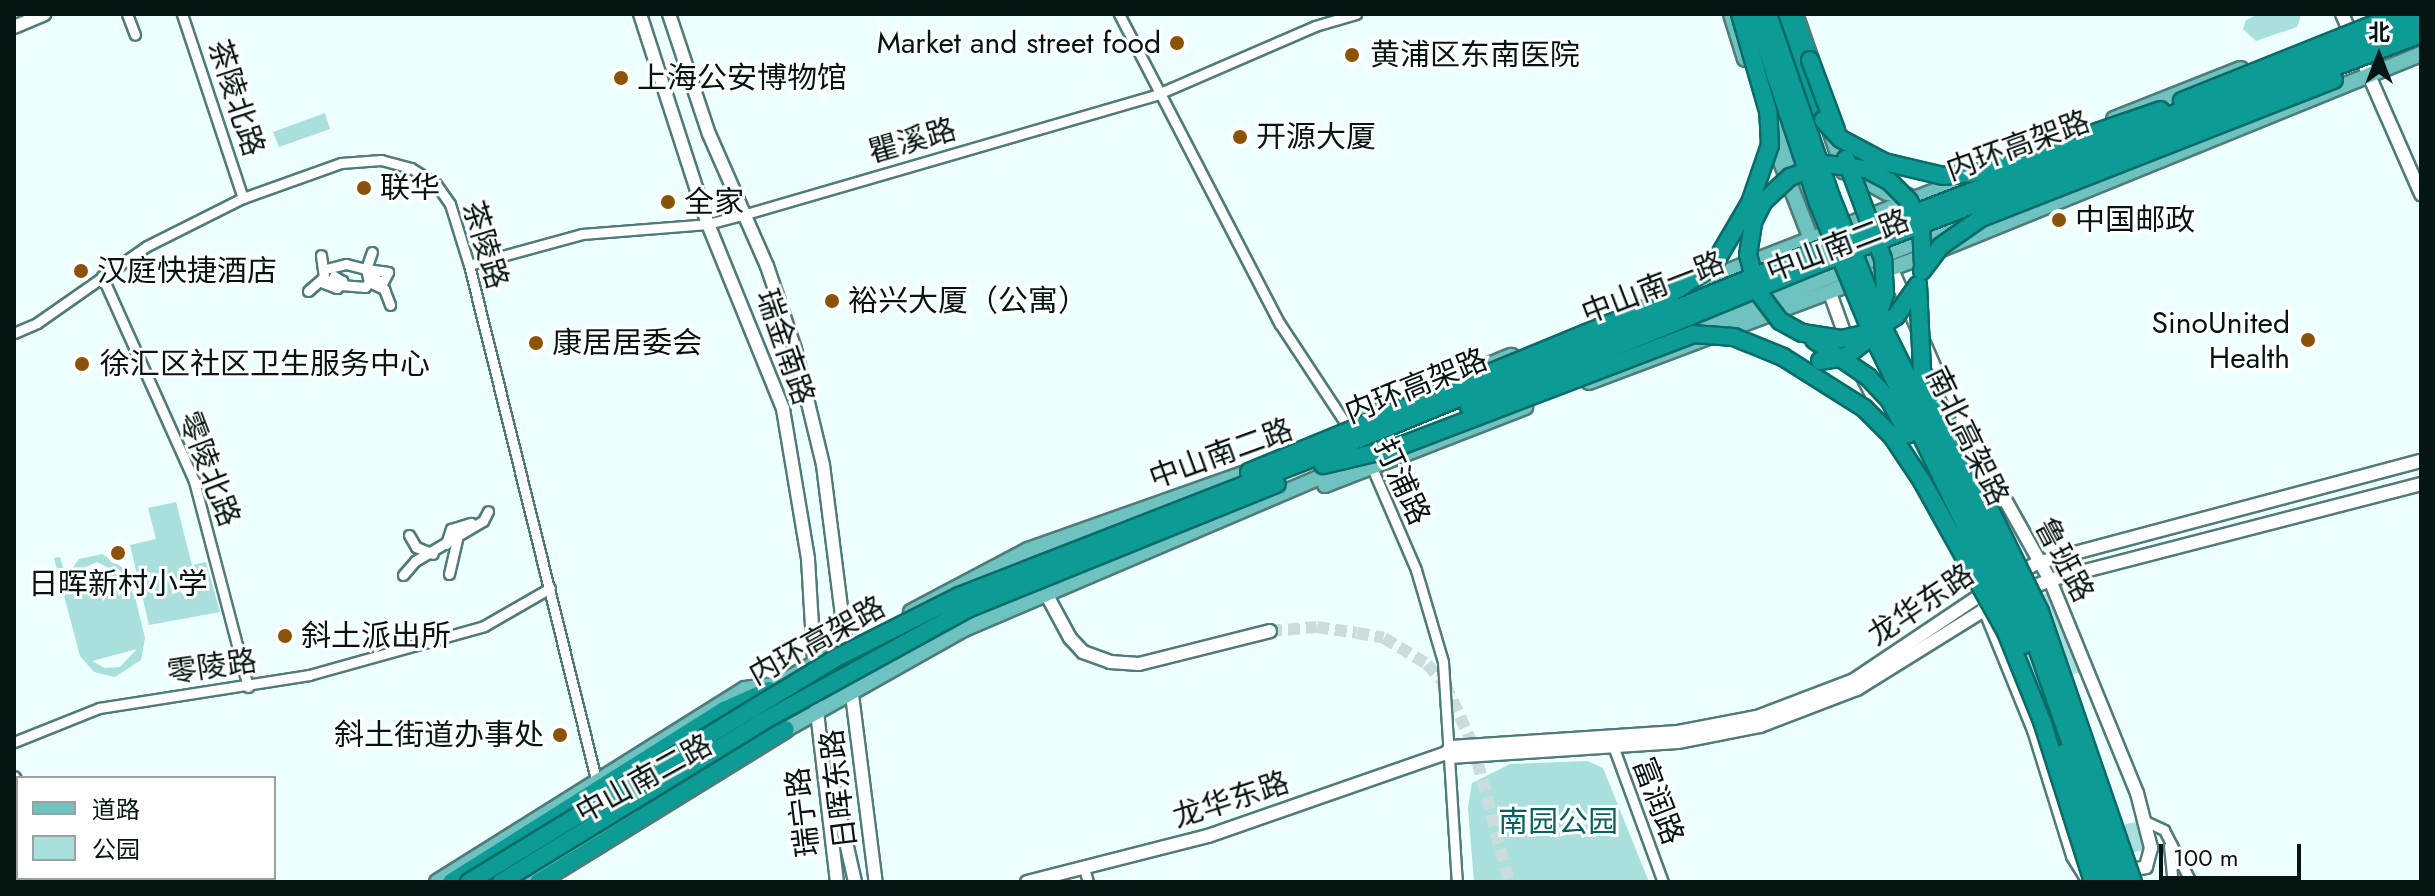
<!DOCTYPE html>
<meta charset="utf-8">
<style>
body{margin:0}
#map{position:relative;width:2435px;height:896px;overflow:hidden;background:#edfffe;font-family:Jost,"Noto Sans SC",sans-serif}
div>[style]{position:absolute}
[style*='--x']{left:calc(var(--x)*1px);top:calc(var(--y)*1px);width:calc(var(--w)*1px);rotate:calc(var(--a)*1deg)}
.green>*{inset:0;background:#a9e0dd}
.secondary-tunnel>*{height:12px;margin-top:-6px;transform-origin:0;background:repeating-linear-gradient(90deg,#cadcdb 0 12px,transparent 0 18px)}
.roads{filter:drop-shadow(2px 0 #4f7b78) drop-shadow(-2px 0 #4f7b78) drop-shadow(0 2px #4f7b78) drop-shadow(0 -2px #4f7b78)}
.street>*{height:9px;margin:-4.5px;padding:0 4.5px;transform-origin:4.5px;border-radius:4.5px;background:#fff}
.secondary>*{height:12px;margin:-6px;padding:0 6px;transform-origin:6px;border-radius:6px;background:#fff}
.primary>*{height:14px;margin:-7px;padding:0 7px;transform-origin:7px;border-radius:7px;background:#6ec3c0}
.highway>*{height:16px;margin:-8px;padding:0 8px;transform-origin:8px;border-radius:8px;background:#0d9b96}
.bridges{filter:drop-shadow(2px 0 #0a6c68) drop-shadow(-2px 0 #0a6c68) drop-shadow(0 2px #0a6c68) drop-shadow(0 -2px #0a6c68)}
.highway-bridge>*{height:16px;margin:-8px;padding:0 8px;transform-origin:8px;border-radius:8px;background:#0d9b96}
.dots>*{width:22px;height:22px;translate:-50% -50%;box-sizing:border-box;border:4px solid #fff;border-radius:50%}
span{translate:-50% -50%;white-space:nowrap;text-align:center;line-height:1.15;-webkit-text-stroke:6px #fff;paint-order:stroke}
.poi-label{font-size:30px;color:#041514}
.right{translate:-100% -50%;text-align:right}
.left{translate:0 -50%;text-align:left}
.street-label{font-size:30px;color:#041514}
.park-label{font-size:30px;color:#07625f}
.frame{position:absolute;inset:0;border:16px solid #041514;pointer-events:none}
.legend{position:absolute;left:16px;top:776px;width:260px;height:104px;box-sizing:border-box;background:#fff;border:2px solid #9ba1a1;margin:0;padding:10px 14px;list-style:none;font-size:24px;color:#041514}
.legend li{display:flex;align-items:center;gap:16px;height:40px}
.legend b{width:40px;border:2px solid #9ba1a1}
.north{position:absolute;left:2339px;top:16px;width:80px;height:80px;-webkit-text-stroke:6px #fff;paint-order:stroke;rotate:0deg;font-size:22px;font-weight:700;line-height:32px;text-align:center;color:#041514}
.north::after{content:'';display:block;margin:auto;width:28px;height:36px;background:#041514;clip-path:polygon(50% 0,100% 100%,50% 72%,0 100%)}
.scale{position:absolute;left:2159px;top:844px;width:142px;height:36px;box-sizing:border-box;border:4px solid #041514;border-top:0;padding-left:10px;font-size:24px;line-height:28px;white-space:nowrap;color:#041514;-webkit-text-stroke:6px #fff;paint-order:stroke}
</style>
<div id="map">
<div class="green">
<div style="clip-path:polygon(2259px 14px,2300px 14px,2300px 19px,2297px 27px,2256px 41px,2243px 29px,2246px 20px)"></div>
<div style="clip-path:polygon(325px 113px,330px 129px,279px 147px,273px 132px)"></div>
<div style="clip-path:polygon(176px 502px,192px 565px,206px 562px,220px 612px,149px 625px,130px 545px,156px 539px,148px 508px)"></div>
<div style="clip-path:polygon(evenodd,102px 554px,129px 572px,145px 638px,141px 660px,115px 677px,94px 672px,80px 656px,54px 558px,60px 557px,66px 577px,79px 559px,102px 554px,97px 562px,119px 573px,73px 584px,81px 569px,97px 562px,102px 554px,137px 649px,120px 667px,105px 668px,92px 661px,137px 649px)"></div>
<div style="clip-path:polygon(2047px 593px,2081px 672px,2023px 689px,1993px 616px)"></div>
<div style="clip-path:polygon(1587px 761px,1603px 768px,1649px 882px,1474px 882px,1468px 808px,1472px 783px,1510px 764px)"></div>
<div style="clip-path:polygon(2140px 821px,2146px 849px,2084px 867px,2075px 836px)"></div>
</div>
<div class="secondary-tunnel">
<div style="--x:1270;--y:631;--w:47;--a:-4.9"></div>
<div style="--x:1317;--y:627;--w:40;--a:8.5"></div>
<div style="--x:1357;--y:633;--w:27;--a:10"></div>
<div style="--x:1384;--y:638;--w:50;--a:31.2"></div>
<div style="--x:1427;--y:664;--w:27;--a:48"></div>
<div style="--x:1445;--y:684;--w:67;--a:65.3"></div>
<div style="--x:1473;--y:745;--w:142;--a:75.3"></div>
</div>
<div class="roads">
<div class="street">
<div style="--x:127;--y:14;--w:22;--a:69"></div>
<div style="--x:182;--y:14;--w:194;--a:71.7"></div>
<div style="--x:1119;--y:14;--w:349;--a:62.6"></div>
<div style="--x:1280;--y:324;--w:131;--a:56.6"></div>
<div style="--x:469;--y:265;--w:117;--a:-15.3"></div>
<div style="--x:582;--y:234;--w:126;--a:-4.5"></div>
<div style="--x:708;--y:224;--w:39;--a:-15"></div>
<div style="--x:746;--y:214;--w:429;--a:-16.2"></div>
<div style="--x:1158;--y:94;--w:171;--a:-23.4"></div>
<div style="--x:1315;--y:26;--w:43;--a:-16.3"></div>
<div style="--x:326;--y:269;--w:21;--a:-14"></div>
<div style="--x:346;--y:264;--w:21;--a:14"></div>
<div style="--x:366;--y:269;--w:18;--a:-71"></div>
<div style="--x:374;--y:272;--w:8;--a:76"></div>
<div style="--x:376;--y:280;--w:7;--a:16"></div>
<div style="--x:383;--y:282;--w:11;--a:-63"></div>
<div style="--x:388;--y:272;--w:22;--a:-172"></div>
<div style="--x:366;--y:269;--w:13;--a:77"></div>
<div style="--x:369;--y:282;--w:17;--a:25"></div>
<div style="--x:384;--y:289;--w:17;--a:69"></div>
<div style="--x:102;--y:276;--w:225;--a:65.8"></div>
<div style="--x:194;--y:481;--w:213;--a:75.3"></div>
<div style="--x:321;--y:282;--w:17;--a:21"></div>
<div style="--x:337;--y:288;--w:9;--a:-54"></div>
<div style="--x:342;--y:281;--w:9;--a:-148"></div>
<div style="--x:334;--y:276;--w:9;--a:117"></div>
<div style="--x:341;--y:285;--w:24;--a:5"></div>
<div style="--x:365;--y:287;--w:6;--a:-51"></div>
<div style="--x:308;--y:291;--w:21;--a:-41"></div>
<div style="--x:324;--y:277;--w:22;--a:-98"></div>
<div style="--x:14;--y:333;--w:25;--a:-23"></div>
<div style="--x:37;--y:323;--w:134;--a:-35"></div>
<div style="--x:147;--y:246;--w:107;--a:-26.6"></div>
<div style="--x:243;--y:198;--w:104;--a:-19.7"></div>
<div style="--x:341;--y:163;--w:40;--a:-4.3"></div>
<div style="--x:381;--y:160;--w:31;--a:15"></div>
<div style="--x:411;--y:168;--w:30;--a:33"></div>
<div style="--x:436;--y:184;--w:24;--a:55"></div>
<div style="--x:450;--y:204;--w:64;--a:72.7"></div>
<div style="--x:469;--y:265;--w:529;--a:76.12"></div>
<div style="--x:1370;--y:463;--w:116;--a:66.7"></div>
<div style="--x:1416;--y:570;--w:96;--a:73.6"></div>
<div style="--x:1443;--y:662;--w:220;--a:86.4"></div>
<div style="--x:409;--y:535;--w:14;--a:60"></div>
<div style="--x:416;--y:547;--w:18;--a:22"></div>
<div style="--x:446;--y:544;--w:16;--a:-72"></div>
<div style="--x:451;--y:529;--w:21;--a:-17"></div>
<div style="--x:449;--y:574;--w:36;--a:-77"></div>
<div style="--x:403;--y:575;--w:18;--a:-49"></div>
<div style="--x:415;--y:561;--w:79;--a:-30.5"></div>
<div style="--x:483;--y:521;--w:11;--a:-63"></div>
<div style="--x:14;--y:742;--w:92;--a:-21.8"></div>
<div style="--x:99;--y:708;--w:213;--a:-8.9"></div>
<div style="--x:309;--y:675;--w:182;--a:-15.6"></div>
<div style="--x:484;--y:626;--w:76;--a:-29.9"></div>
<div style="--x:1612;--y:743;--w:148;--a:69.9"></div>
<div style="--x:2145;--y:821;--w:21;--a:25"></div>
<div style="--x:2164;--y:830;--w:59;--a:62.6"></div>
<div style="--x:2169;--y:846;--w:36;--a:84"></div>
<div style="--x:1084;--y:868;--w:15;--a:74"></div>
</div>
<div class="secondary">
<div style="--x:640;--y:14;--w:221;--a:72.1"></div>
<div style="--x:708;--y:224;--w:200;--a:67.9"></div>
<div style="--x:783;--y:409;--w:152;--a:80.5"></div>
<div style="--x:808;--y:559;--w:153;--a:86.6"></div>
<div style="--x:817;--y:712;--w:171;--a:83.3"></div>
<div style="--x:669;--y:14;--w:126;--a:71.6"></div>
<div style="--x:709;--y:134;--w:144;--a:66.3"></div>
<div style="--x:767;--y:266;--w:88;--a:71.4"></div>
<div style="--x:795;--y:349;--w:119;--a:76.4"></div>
<div style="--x:823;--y:465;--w:420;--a:82.8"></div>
<div style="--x:2342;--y:14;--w:197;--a:66.3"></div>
<div style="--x:14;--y:27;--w:33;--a:-23"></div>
<div style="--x:1890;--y:265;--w:141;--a:66.5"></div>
<div style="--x:1946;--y:394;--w:213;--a:60.8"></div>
<div style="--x:2050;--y:580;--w:230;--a:67.8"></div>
<div style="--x:2137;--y:793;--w:57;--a:75.7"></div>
<div style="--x:2151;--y:848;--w:20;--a:105"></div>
<div style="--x:2146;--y:867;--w:25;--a:168"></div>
<div style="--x:1830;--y:293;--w:56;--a:70.3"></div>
<div style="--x:1863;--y:377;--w:57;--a:63"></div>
<div style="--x:2015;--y:575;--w:25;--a:-29"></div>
<div style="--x:2037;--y:563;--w:397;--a:-14.9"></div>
<div style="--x:1043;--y:588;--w:57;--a:61.6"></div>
<div style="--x:1070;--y:638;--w:19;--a:47"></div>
<div style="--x:1083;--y:652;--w:29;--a:20"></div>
<div style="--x:1110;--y:662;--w:29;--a:4"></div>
<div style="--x:1139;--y:664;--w:135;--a:-14.1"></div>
<div style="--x:2023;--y:591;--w:29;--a:-22"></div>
<div style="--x:2050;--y:580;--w:383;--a:-14.5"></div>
<div style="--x:1984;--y:607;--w:133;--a:67.9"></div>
<div style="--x:2034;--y:730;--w:132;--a:72.8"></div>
<div style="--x:2073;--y:856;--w:28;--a:58"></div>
<div style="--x:1446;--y:753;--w:6;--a:45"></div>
<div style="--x:1450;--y:757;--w:228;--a:-3.8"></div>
<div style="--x:1678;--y:742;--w:84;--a:-11"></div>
<div style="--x:1760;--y:726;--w:104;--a:-20.9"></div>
<div style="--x:1857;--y:689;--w:159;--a:-31.9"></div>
<div style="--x:14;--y:778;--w:9;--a:63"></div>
<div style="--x:833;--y:785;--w:99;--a:77.2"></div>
<div style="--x:14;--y:816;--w:8;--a:60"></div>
<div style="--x:46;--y:878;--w:5;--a:53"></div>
<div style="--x:66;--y:878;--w:4;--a:63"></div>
<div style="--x:1027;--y:882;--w:187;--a:-14.3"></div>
<div style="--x:1208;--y:836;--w:252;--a:-19.2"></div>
<div style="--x:1446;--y:753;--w:8;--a:-50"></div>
<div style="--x:1451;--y:747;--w:227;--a:-3.8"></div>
<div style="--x:1678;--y:732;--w:80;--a:-10.8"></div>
<div style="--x:1757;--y:717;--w:104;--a:-20.9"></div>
<div style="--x:1854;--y:680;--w:161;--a:-33.9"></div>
</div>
<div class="primary">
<div style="--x:1731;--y:14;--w:47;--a:72.7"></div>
<div style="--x:1762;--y:64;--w:119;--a:74.9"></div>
<div style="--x:2114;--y:119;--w:136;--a:-21.6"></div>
<div style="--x:1829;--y:127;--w:47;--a:71.6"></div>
<div style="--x:1771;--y:136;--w:119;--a:68.8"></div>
<div style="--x:1847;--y:171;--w:46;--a:28.8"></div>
<div style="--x:1887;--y:193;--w:21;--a:8"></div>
<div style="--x:1690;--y:286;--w:304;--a:-21.2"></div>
<div style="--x:1686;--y:333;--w:303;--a:-21.5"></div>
<div style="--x:1589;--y:382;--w:353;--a:-20.6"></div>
<div style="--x:1919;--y:258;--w:542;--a:-22.12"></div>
<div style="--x:1355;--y:431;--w:20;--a:-53"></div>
<div style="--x:1367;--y:415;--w:156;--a:-22.3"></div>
<div style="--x:1325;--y:485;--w:215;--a:-21.3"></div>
<div style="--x:911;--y:612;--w:132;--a:-27.9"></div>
<div style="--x:1028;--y:550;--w:243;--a:-19.5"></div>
<div style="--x:771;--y:689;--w:79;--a:-30.5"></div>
<div style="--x:776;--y:735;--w:216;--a:-29.4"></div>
<div style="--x:964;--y:629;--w:424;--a:-23.1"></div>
<div style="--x:437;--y:882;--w:363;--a:-32.1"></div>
<div style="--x:745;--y:689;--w:28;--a:-8"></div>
<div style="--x:518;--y:882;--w:132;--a:-30.4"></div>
</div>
<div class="highway">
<div style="--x:1780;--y:14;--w:114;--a:67.9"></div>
<div style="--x:1794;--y:14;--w:49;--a:70.8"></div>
<div style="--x:451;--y:882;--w:323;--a:-32.2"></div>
<div style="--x:724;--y:710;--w:49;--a:-24"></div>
<div style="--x:538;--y:882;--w:291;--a:-31.7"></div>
</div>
</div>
<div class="bridges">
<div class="highway-bridge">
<div style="--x:1755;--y:14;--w:199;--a:71.6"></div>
<div style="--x:1818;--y:203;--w:142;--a:67.6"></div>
<div style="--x:1872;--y:334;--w:346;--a:64.1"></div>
<div style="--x:1768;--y:14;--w:194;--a:71"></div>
<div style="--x:1831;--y:197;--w:142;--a:68.1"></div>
<div style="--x:1884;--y:329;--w:320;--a:63.7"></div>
<div style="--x:2026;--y:616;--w:282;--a:70.7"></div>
<div style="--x:1810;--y:60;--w:75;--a:69.6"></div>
<div style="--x:2182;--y:101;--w:235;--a:-21.8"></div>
<div style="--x:1823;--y:120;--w:26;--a:47"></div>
<div style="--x:1841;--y:139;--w:49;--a:28.1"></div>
<div style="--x:1884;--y:162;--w:61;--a:13.3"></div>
<div style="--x:1943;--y:176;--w:37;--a:-6"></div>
<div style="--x:1980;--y:172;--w:191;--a:-18.9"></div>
<div style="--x:1922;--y:271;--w:31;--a:-53"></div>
<div style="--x:1941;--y:246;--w:49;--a:-35"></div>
<div style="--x:1981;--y:218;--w:379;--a:-21.4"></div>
<div style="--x:1918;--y:285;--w:86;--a:87.3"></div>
<div style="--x:1922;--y:371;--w:268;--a:63.9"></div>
<div style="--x:2040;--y:612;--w:286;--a:71"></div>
<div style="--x:1917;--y:286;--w:37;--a:125"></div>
<div style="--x:1896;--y:316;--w:29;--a:146"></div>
<div style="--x:1872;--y:332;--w:32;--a:167"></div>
<div style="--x:1841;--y:339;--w:39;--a:-171"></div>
<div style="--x:1802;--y:333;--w:25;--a:-151"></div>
<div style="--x:1780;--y:321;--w:36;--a:-127"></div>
<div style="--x:1758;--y:292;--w:38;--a:-105"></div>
<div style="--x:1748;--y:255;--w:33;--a:-81"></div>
<div style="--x:1753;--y:222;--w:22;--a:-63"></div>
<div style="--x:1763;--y:202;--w:37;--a:-43"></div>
<div style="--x:1790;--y:177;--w:37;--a:-20"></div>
<div style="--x:1825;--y:164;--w:41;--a:7"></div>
<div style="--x:1866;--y:169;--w:27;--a:28"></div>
<div style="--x:1890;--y:182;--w:27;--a:45"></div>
<div style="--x:1909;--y:201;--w:28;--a:64"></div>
<div style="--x:1921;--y:226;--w:40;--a:87.1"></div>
<div style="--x:1814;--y:340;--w:65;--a:34.4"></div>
<div style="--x:1868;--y:377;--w:33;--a:47"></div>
<div style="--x:1890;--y:401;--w:38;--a:62"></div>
<div style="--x:1820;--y:361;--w:25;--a:-9"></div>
<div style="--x:1845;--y:357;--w:33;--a:-38"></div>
<div style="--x:1871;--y:337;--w:45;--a:-72"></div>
<div style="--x:1885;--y:294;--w:35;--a:-93"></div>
<div style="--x:1883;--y:259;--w:107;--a:-110.3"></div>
<div style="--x:1469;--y:407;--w:383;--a:-22.3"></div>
<div style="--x:1823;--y:262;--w:640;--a:-20.87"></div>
<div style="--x:1323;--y:465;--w:74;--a:-13.3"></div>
<div style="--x:1395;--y:448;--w:319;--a:-20.9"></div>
<div style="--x:1693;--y:334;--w:41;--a:4.2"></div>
<div style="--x:1734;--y:337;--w:53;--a:22.2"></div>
<div style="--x:1783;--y:357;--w:96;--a:32.2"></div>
<div style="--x:1864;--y:408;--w:40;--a:45"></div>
<div style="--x:1892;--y:436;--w:54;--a:56.3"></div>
<div style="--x:1922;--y:481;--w:173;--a:60.9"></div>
<div style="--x:2006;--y:632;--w:96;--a:68"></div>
<div style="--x:2042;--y:721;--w:169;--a:72.4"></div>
<div style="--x:1249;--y:472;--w:438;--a:-22.4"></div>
<div style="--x:1654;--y:305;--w:71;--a:-33.5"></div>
<div style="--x:1713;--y:266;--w:73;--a:-59.6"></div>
<div style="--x:1750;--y:203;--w:61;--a:-71"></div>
<div style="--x:1770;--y:145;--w:34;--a:-93"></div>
<div style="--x:1768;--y:111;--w:101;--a:-106.1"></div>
<div style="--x:2063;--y:753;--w:136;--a:71.6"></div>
<div style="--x:469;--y:882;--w:428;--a:-31.4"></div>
<div style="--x:834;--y:659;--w:140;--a:-26.7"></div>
<div style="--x:959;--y:596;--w:382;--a:-21.3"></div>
<div style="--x:1315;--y:457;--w:545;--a:-22.33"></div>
<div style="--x:1819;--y:250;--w:645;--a:-20.99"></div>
<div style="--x:501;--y:882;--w:304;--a:-31.5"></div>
<div style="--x:760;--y:723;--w:236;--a:-28.8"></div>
<div style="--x:967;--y:609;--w:334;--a:-22"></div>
</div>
</div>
<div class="dots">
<div style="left:1177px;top:43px;background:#8b5307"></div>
<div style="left:1352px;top:55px;background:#8b5307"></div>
<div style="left:621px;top:78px;background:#8b5307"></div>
<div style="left:1240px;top:137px;background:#8b5307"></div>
<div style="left:364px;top:188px;background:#8b5307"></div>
<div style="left:668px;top:202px;background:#8b5307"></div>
<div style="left:2059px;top:220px;background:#8b5307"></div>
<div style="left:81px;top:271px;background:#8b5307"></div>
<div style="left:832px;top:301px;background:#8b5307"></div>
<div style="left:2308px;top:340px;background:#8b5307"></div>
<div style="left:536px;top:343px;background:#8b5307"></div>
<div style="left:82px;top:364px;background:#8b5307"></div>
<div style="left:118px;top:553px;background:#8b5307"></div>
<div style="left:285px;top:636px;background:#8b5307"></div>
<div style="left:560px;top:735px;background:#8b5307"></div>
</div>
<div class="poi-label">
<span class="right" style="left:1161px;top:43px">Market and street food</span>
<span class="left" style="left:1370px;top:55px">黄浦区东南医院</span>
<span class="left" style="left:637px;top:78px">上海公安博物馆</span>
<span class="left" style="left:1256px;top:137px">开源大厦</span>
<span class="left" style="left:380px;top:188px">联华</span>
<span class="left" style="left:684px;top:202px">全家</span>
<span class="left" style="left:2075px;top:220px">中国邮政</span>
<span class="left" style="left:97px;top:271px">汉庭快捷酒店</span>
<span class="left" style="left:848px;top:301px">裕兴大厦（公寓）</span>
<span class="right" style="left:2290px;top:340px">SinoUnited<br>Health</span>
<span class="left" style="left:552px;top:343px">康居居委会</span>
<span class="left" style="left:100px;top:364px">徐汇区社区卫生服务中心</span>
<span style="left:118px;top:584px">日晖新村小学</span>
<span class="left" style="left:301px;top:636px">斜土派出所</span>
<span class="right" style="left:544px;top:735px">斜土街道办事处</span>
</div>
<div class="street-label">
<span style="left:236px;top:98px;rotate:72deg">茶陵北路</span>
<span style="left:912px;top:141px;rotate:-16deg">瞿溪路</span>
<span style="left:2018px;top:146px;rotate:-20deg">内环高架路</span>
<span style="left:485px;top:245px;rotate:73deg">茶陵路</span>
<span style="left:1838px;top:246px;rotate:-21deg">中山南二路</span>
<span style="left:1653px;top:288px;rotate:-21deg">中山南一路</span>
<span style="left:785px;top:347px;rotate:71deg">瑞金南路</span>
<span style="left:1416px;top:386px;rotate:-22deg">内环高架路</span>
<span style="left:1967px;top:436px;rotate:64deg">南北高架路</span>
<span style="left:1221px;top:454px;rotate:-20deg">中山南二路</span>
<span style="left:209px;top:469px;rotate:69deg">零陵北路</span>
<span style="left:1402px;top:482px;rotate:65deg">打浦路</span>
<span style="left:2064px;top:560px;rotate:62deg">鲁班路</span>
<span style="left:1921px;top:605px;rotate:-34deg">龙华东路</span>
<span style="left:817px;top:641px;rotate:-29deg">内环高架路</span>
<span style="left:212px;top:667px;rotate:-8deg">零陵路</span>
<span style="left:644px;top:779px;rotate:-29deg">中山南二路</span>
<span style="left:839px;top:789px;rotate:-97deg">日晖东路</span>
<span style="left:1231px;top:800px;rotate:-18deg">龙华东路</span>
<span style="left:1658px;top:801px;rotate:69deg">富润路</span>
<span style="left:803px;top:812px;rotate:-97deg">瑞宁路</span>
</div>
<div class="park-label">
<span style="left:1558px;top:822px">南园公园</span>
</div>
<div class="frame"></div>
<ul class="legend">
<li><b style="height:10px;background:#6ec3c0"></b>道路</li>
<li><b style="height:22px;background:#a9e0dd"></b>公园</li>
</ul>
<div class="north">北</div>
<div class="scale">100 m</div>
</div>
